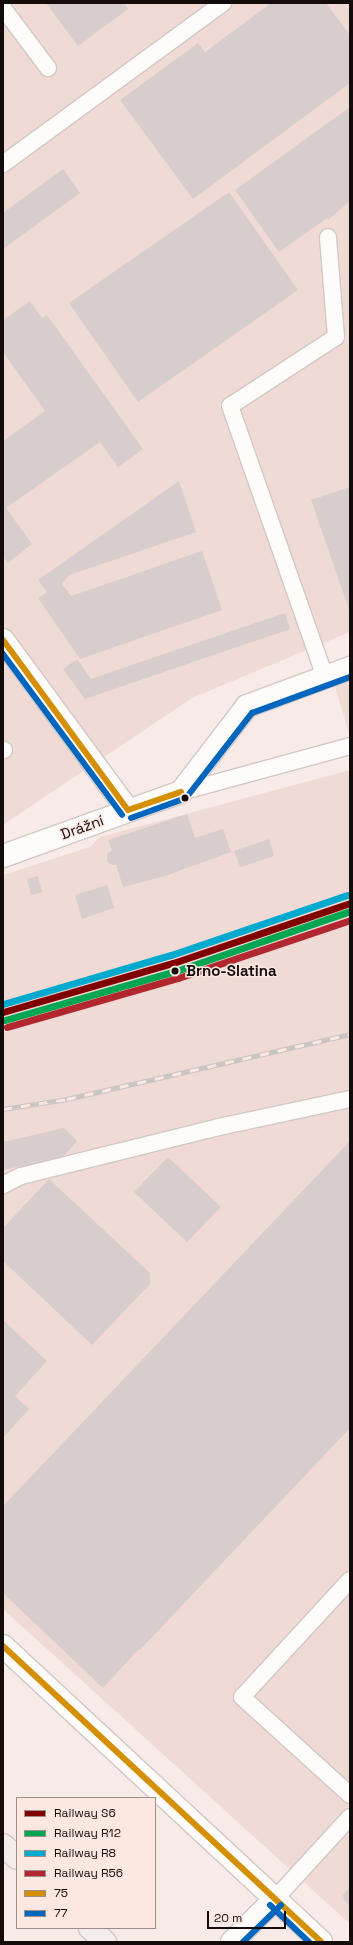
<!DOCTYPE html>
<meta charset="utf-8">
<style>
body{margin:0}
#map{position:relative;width:353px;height:1945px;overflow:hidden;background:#f7eae7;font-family:"Space Grotesk",sans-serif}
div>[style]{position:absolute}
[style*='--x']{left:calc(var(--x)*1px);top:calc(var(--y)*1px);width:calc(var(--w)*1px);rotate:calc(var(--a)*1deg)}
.built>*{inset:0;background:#f0dad5}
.building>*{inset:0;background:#d7cdcd}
.roads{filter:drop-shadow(1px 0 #d2c8c5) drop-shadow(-1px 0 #d2c8c5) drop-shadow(0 1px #d2c8c5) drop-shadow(0 -1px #d2c8c5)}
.lane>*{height:16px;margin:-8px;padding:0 8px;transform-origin:8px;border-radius:8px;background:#fefcfb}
.street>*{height:22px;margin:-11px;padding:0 11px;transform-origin:11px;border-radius:11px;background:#fefcfb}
.secondary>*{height:22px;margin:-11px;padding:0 11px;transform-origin:11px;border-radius:11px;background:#f3eeeb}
.rail>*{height:4.5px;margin-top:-2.25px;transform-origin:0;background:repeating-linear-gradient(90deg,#fde7e1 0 9px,#c9c5c5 0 18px);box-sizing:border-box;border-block:1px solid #c9c5c5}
.bus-1>*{height:6px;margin:-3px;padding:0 3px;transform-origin:3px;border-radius:3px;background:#d58f02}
.bus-2>*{height:6px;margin:-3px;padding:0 3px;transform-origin:3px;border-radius:3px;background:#0065bd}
.rail-1>*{height:7px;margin:-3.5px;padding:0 3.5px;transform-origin:3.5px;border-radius:3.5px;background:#800000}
.rail-2>*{height:7px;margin:-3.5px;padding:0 3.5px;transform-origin:3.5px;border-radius:3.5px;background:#00a651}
.rail-3>*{height:7px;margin:-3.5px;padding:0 3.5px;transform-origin:3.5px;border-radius:3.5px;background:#00a9ce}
.rail-4>*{height:7px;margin:-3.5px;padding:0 3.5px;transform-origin:3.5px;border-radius:3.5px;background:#b2272f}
.dots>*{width:11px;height:11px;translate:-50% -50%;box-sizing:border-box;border:2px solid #fde7e1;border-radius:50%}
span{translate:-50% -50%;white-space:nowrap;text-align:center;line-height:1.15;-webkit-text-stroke:3px #fde7e1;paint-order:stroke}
.street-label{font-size:15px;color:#130c0a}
.stop-label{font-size:15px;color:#130c0a;font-weight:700}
.left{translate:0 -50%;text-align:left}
.frame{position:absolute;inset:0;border:4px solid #130c0a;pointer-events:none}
.legend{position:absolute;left:16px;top:1797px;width:140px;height:132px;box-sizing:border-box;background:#fde7e1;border:1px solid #9f8f8b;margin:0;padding:5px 7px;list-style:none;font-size:12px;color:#130c0a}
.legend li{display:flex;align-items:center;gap:8px;height:20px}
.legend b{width:20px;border:1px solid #9f8f8b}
.scale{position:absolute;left:207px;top:1911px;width:79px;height:18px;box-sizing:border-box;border:2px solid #130c0a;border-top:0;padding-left:5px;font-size:12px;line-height:14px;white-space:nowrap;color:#130c0a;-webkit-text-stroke:3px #fde7e1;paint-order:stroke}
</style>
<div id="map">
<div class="built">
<div style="clip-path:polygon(3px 3px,350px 3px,350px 632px,192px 698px,3px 825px)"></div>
<div style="clip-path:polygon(350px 681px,350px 738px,335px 686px)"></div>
<div style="clip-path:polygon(350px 770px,350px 1924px,3px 1609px,3px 875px,90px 847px,100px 837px)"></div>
</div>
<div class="building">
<div style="clip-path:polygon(46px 3px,124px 3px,128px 9px,78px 46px)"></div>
<div style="clip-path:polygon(271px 3px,326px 3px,350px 35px,350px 83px,193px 199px,120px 100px,198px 43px,205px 52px)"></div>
<div style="clip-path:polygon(350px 107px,350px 201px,328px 220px,327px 218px,279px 252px,235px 190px)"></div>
<div style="clip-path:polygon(63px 169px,80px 193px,3px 249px,3px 213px)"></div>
<div style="clip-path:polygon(229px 192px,298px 290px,138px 402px,69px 303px)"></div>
<div style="clip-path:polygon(30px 301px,42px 318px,47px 315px,143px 449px,118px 467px,100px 442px,6px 508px,32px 544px,8px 563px,3px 557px,3px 441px,45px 411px,3px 352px,3px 320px)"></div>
<div style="clip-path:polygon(179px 481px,196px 532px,69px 575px,62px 584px,71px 596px,202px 551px,222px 610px,80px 659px,38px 598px,47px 592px,38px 580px)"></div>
<div style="clip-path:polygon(350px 487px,350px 612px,311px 500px)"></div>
<div style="clip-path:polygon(285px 613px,290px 629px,85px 699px,63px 669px,77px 659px,91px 679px)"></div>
<div style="clip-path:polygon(187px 814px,195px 838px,223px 829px,231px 852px,165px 876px,123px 887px,116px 865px,112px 865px,107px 861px,107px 854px,112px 850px,108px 840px)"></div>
<div style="clip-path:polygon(269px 839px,274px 856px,240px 867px,234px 851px)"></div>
<div style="clip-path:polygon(38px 876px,42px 892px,31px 895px,27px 879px)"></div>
<div style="clip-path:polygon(107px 885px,114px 908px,82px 919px,75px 895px)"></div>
<div style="clip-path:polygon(64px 1128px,77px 1141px,63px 1157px,3px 1170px,3px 1142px)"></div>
<div style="clip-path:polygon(350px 1141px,350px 1428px,140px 1650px,139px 1649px,103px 1688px,3px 1593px,3px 1506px)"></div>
<div style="clip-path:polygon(168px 1157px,221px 1207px,187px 1242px,134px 1192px)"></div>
<div style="clip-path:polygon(49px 1179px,150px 1273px,150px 1284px,92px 1345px,3px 1261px,3px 1228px)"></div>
<div style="clip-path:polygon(3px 1320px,47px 1361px,15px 1396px,29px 1409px,3px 1438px)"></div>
<div style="clip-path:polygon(350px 1887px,350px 1906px,344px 1900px,343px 1895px)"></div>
</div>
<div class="roads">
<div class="lane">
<div style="--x:3;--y:8;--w:75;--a:53.1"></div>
<div style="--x:3;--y:164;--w:273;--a:-36.2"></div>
<div style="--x:325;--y:677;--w:287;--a:-109.3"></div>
<div style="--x:230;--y:406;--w:126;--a:-33.1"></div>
<div style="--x:336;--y:337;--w:100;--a:-94.6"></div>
<div style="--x:3;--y:750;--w:1;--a:0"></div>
<div style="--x:181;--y:792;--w:175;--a:-15.2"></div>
<div style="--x:3;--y:1185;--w:20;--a:-27"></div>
<div style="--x:21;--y:1176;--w:204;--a:-13.9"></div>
<div style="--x:219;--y:1127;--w:134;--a:-12.1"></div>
<div style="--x:350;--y:1580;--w:159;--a:132.7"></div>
<div style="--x:242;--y:1697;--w:146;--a:42.2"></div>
<div style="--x:275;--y:1899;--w:111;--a:-47.6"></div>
</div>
<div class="street">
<div style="--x:3;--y:640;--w:211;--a:53.7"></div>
<div style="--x:3;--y:856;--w:189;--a:-19.8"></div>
<div style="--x:181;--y:792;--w:108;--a:-52.5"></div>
<div style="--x:247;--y:706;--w:110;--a:-20.3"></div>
<div style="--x:3;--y:1646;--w:434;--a:42.9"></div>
<div style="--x:232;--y:1942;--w:61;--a:-45"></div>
</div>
<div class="secondary">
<div style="--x:3;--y:1845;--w:19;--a:43"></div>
<div style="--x:90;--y:1928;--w:21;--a:43"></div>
</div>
</div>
<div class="rail">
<div style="--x:3;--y:1109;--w:65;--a:-8.9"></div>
<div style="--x:67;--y:1099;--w:290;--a:-12.9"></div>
</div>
<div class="bus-1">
<div style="--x:3;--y:640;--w:211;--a:53.7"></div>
<div style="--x:128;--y:810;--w:56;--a:-18.8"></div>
<div style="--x:3;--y:1646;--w:434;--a:42.9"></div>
</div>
<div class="bus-2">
<div style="--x:3;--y:654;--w:200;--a:53.5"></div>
<div style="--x:131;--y:818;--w:59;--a:-20"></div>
<div style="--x:186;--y:798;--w:108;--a:-52.2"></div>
<div style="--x:252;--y:713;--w:104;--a:-20.2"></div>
<div style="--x:270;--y:1905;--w:54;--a:43.5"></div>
<div style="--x:243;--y:1942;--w:53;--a:-44.2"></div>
</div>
<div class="rail-1">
<div style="--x:3;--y:1012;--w:177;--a:-16.1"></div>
<div style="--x:173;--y:963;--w:187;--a:-18.7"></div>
</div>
<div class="rail-2">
<div style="--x:5;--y:1020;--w:178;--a:-16"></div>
<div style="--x:176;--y:971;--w:184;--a:-19"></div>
</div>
<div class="rail-3">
<div style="--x:3;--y:1004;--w:175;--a:-16.3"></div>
<div style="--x:171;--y:955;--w:186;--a:-18.8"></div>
</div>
<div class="rail-4">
<div style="--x:7;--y:1027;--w:178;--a:-16"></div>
<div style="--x:178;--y:978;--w:182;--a:-18.6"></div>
</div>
<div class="dots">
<div style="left:185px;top:798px;background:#130c0a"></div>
<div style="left:175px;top:971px;background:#130c0a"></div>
</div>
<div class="street-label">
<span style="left:82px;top:827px;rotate:-20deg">Drážní</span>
</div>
<div class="stop-label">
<span class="left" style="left:186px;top:971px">Brno-Slatina</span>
</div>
<div class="frame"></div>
<ul class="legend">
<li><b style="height:5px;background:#800000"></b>Railway S6</li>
<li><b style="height:5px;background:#00a651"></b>Railway R12</li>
<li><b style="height:5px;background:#00a9ce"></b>Railway R8</li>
<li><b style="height:5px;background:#b2272f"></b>Railway R56</li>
<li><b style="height:5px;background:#d58f02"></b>75</li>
<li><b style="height:5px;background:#0065bd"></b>77</li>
</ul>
<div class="scale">20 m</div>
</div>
